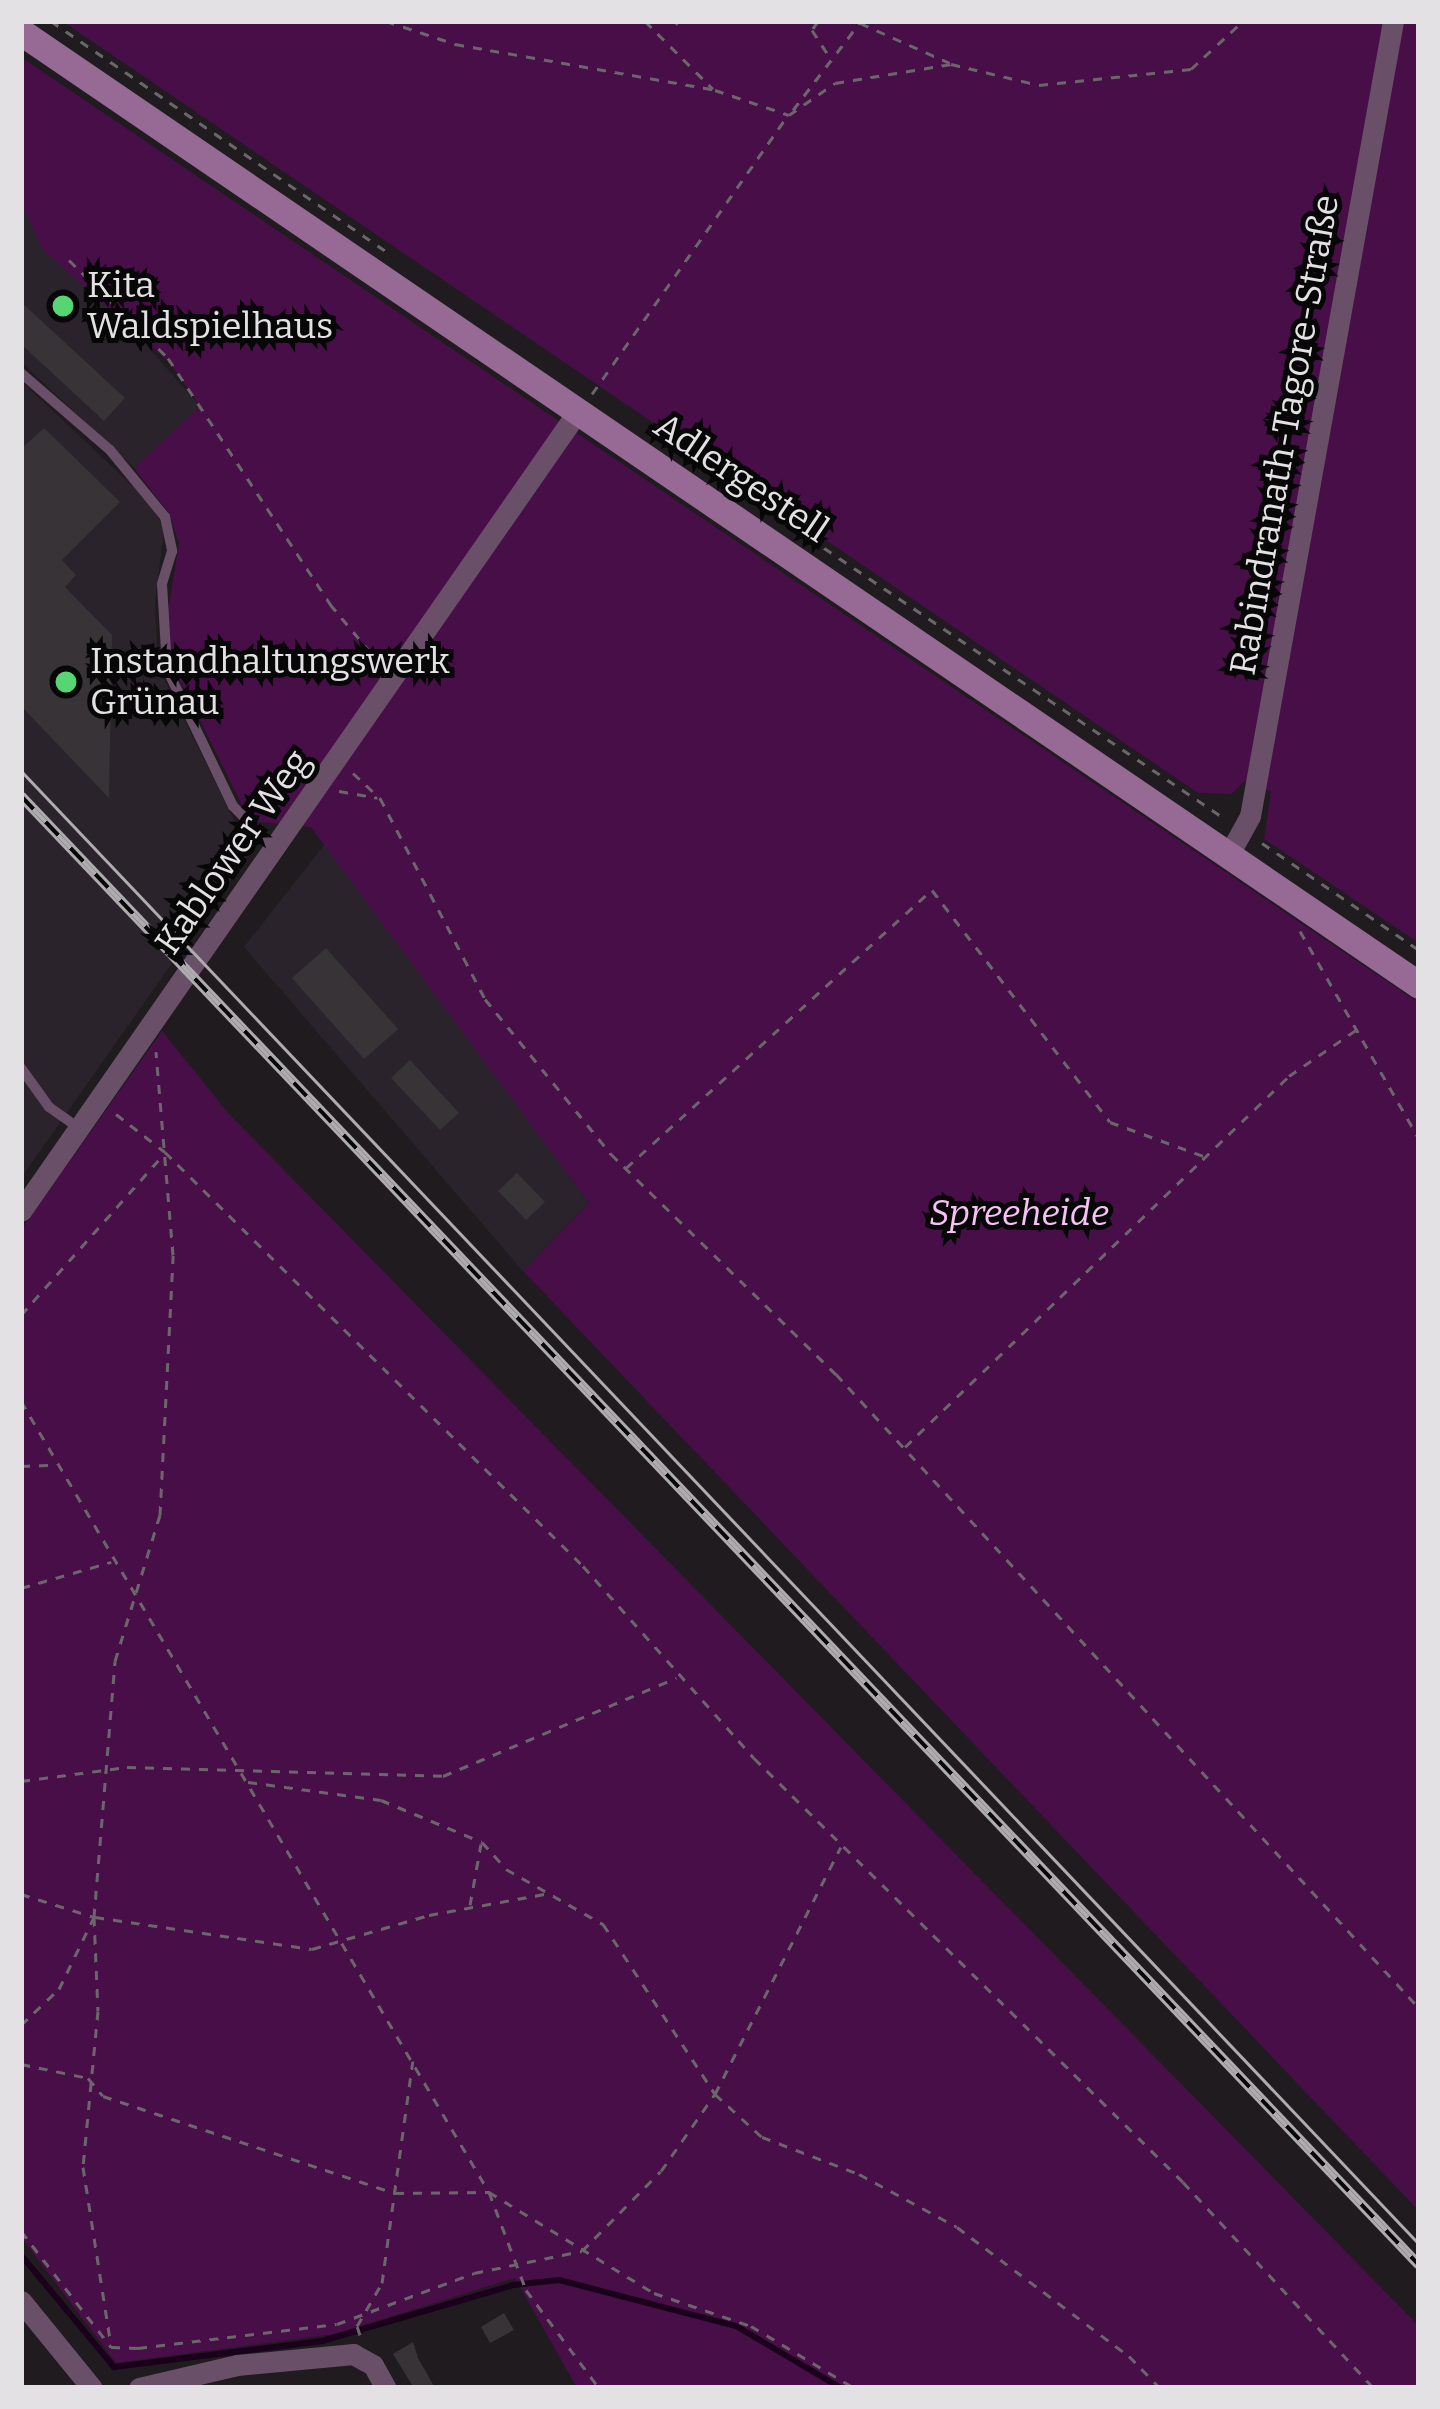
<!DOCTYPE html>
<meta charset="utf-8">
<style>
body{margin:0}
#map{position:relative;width:1440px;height:2409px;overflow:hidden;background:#1f1b1f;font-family:Bitter,serif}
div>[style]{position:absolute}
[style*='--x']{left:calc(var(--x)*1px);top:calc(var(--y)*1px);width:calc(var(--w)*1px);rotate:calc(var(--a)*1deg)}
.built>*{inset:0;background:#2b232b}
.green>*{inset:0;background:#480e48}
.stream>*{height:6px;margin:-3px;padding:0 3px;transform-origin:3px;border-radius:3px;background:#1b001b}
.building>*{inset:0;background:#373337}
.path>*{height:3px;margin-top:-1.5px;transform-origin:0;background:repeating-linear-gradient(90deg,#6a666a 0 9px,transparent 0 18px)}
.service>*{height:10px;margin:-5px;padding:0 5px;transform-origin:5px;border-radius:5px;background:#6a4f68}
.minor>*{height:21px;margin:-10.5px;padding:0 10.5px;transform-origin:10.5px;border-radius:10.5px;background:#6a4f68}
.secondary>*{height:27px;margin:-13.5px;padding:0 13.5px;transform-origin:13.5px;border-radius:13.5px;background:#966a94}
.tram>*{height:3px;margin:-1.5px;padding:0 1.5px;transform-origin:1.5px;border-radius:1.5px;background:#afacaf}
.rail>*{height:10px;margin-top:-5px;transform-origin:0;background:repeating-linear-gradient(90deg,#080708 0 18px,#afacaf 0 36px);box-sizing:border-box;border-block:3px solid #afacaf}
.dots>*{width:33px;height:33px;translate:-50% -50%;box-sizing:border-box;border:6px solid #080708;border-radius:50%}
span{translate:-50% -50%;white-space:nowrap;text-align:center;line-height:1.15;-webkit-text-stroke:10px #080708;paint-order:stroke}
.poi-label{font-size:36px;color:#e3e1e3}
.left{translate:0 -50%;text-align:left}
.street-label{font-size:36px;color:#e3e1e3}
.park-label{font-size:36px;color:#f6c1f3;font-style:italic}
.frame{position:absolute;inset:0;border:24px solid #e3e1e3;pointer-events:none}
</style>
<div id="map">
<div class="built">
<div style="clip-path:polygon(21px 203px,201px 407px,134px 468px,21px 362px)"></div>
<div style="clip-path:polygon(21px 381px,153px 505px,164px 530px,155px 602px,158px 667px,250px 852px,21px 1178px)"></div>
<div style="clip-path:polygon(325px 844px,589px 1203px,523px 1271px,244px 947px)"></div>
</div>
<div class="green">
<div style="clip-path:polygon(62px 21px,1419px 21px,1419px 943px,1264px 839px,1271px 792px,1247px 779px,1231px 794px,1198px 793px)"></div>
<div style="clip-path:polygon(21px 57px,1419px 1003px,1419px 2211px,523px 1271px,589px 1203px,311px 827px,250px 821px,170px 660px,166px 622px,179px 544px,169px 513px,134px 468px,200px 406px,169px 362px,43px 250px,21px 203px)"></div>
<div style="clip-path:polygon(162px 1031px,230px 1115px,1419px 2326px,1419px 2388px,577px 2388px,515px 2278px,335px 2334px,116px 2363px,21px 2237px,21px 1230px)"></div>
</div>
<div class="stream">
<div style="--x:21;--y:2255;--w:146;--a:50.3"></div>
<div style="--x:114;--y:2367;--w:210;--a:-7.1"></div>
<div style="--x:322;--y:2341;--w:199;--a:-16.3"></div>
<div style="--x:513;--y:2285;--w:46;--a:-6.2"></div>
<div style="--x:559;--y:2280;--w:183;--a:14.6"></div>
<div style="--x:736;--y:2326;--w:122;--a:30.6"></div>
</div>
<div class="building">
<div style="clip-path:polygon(21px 302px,125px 398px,104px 421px,21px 344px)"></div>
<div style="clip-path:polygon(44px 428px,120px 502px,62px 560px,76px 575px,65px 587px,112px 635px,109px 798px,21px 706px,21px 449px)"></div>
<div style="clip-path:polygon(326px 948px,398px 1029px,364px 1059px,292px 978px)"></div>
<div style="clip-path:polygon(410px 1060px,459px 1113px,440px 1130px,391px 1078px)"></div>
<div style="clip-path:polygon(517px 1173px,545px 1202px,526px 1220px,498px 1191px)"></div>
<div style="clip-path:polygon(504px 2313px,514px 2330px,490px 2343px,481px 2327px)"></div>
<div style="clip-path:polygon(413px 2342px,418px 2358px,435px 2388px,414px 2388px,393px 2354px)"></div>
</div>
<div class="path">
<div style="--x:51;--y:21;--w:410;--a:34.5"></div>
<div style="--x:386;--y:21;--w:73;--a:18.4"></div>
<div style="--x:455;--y:44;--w:264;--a:10"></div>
<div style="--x:715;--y:90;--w:78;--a:18.7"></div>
<div style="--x:789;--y:115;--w:56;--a:-34.8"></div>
<div style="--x:835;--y:83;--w:118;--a:-9.3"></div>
<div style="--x:951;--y:64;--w:90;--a:13.4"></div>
<div style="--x:1039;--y:85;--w:153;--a:-6"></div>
<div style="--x:1191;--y:69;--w:71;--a:-42.7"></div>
<div style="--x:645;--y:21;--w:96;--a:45"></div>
<div style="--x:674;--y:21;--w:5;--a:37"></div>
<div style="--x:818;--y:21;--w:11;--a:124"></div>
<div style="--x:812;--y:30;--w:33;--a:57"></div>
<div style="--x:860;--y:23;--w:98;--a:24"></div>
<div style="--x:793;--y:110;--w:112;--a:-52.6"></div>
<div style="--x:69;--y:260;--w:139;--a:44.7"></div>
<div style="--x:168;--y:358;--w:295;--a:56.6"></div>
<div style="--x:330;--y:604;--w:73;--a:50"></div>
<div style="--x:592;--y:394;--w:339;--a:-54.9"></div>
<div style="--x:660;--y:437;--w:681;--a:34.04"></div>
<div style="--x:353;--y:773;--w:37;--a:43"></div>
<div style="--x:380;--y:798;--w:227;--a:62.4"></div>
<div style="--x:485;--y:999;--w:200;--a:50.9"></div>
<div style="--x:611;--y:1154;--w:315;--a:44.4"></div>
<div style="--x:836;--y:1374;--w:861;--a:47.4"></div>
<div style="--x:339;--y:791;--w:39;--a:10"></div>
<div style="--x:1262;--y:843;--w:190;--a:34.3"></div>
<div style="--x:1300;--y:931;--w:240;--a:60.2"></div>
<div style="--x:116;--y:1114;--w:62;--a:37.8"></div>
<div style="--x:165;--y:1152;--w:588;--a:44.72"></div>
<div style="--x:583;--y:1566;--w:257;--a:48.3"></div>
<div style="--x:754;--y:1758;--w:603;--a:44.66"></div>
<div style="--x:1183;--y:2182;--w:281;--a:47.2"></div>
<div style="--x:626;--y:1168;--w:413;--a:-42.3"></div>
<div style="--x:932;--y:890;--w:292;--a:52.5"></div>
<div style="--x:1110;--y:1122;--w:102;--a:20"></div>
<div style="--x:21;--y:1315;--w:215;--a:-48.4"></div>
<div style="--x:21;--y:1401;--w:919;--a:59.39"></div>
<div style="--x:489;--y:2192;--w:193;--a:31.5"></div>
<div style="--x:654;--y:2293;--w:102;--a:18.8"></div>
<div style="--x:751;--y:2326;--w:120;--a:31"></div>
<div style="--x:905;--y:1447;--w:534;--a:-44.01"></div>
<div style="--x:1289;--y:1076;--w:81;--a:-34.5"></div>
<div style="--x:21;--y:1466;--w:34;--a:-2"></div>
<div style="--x:21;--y:1588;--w:94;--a:-16.1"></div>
<div style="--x:21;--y:1781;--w:107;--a:-7.5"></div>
<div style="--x:127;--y:1767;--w:316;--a:1.6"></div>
<div style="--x:443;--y:1776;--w:253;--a:-22.8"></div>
<div style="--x:248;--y:1782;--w:134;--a:7.7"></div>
<div style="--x:381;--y:1800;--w:109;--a:22.6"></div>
<div style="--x:482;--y:1842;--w:36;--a:48"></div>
<div style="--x:506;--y:1869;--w:112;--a:29.6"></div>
<div style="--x:603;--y:1924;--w:204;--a:56.6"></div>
<div style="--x:715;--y:2094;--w:64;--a:42.5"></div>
<div style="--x:762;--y:2137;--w:104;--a:20.9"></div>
<div style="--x:859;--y:2174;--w:111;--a:28.4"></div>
<div style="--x:957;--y:2227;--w:215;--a:36.9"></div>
<div style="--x:1129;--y:2356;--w:45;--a:45.9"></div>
<div style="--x:21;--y:1894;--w:77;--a:17.5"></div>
<div style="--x:94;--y:1917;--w:94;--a:87.6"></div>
<div style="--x:98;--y:2011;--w:157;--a:95.5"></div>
<div style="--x:83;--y:2167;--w:180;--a:81.1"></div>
<div style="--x:470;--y:1905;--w:62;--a:-79.8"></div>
<div style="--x:95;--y:1917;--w:219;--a:8.4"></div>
<div style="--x:312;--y:1949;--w:122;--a:-16.2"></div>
<div style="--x:429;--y:1915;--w:123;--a:-10.3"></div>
<div style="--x:21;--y:2025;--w:52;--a:-43.5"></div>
<div style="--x:59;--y:1989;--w:80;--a:-64.1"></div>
<div style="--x:94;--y:1917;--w:257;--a:-85.3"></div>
<div style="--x:115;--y:1661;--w:153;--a:-72.9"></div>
<div style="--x:160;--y:1515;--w:260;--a:-87.1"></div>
<div style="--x:173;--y:1255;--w:204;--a:-94.8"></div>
<div style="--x:21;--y:2064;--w:68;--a:11.8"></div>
<div style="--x:88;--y:2078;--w:23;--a:50"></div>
<div style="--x:103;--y:2096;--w:308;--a:18.4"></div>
<div style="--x:395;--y:2193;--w:94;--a:-0.6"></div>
<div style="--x:489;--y:2192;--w:105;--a:69.3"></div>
<div style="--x:526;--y:2290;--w:122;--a:53.3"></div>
<div style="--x:21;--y:2231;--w:147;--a:52.2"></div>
<div style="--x:111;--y:2347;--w:27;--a:2"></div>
<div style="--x:138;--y:2348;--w:200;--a:-6.9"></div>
<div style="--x:337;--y:2324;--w:146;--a:-20.4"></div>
<div style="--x:474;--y:2273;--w:110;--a:-11.5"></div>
<div style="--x:582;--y:2251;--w:112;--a:-45.4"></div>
<div style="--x:661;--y:2171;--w:94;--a:-55"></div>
<div style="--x:715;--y:2094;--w:277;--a:-63"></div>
<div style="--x:360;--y:2335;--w:9;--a:-108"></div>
<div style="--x:357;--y:2326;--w:50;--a:-59.8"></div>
<div style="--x:382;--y:2283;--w:224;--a:-82.1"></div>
</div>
<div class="service">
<div style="--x:21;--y:373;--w:118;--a:40.9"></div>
<div style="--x:110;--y:450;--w:87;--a:50.6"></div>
<div style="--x:165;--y:517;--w:35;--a:78"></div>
<div style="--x:172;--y:551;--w:34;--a:107"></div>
<div style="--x:162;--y:584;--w:85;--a:86.6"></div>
<div style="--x:167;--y:669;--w:152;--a:64.3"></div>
<div style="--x:233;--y:806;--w:60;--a:45.7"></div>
<div style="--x:21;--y:1068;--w:48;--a:54.3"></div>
<div style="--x:49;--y:1107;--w:37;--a:35"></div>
</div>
<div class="minor">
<div style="--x:1228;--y:856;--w:46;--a:-61.2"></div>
<div style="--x:1250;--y:816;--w:808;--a:-79.8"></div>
<div style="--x:21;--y:1211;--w:975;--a:-55.15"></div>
<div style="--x:21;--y:2301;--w:112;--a:50.8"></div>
<div style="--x:139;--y:2388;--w:101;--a:-13.2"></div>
<div style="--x:237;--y:2365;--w:117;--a:-5.4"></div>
<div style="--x:353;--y:2354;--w:23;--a:29"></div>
<div style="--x:373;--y:2365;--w:26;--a:61"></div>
</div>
<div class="secondary">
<div style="--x:21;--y:32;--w:1692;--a:34.28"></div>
</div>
<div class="tram">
<div style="--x:21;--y:771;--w:2031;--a:46.5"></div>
</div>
<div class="rail">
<div style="--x:21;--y:796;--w:2028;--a:46.42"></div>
</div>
<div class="dots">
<div style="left:63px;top:306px;background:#55d672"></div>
<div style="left:66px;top:682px;background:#55d672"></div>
</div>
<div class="poi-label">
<span class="left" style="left:87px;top:306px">Kita<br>Waldspielhaus</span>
<span class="left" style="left:90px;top:682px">Instandhaltungswerk<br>Grünau</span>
</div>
<div class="street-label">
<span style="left:1285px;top:435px;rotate:-80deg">Rabindranath-Tagore-Straße</span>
<span style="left:741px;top:478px;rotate:34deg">Adlergestell</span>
<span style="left:233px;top:852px;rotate:-55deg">Kablower Weg</span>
</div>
<div class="park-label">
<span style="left:1019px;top:1214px">Spreeheide</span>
</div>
<div class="frame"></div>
</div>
